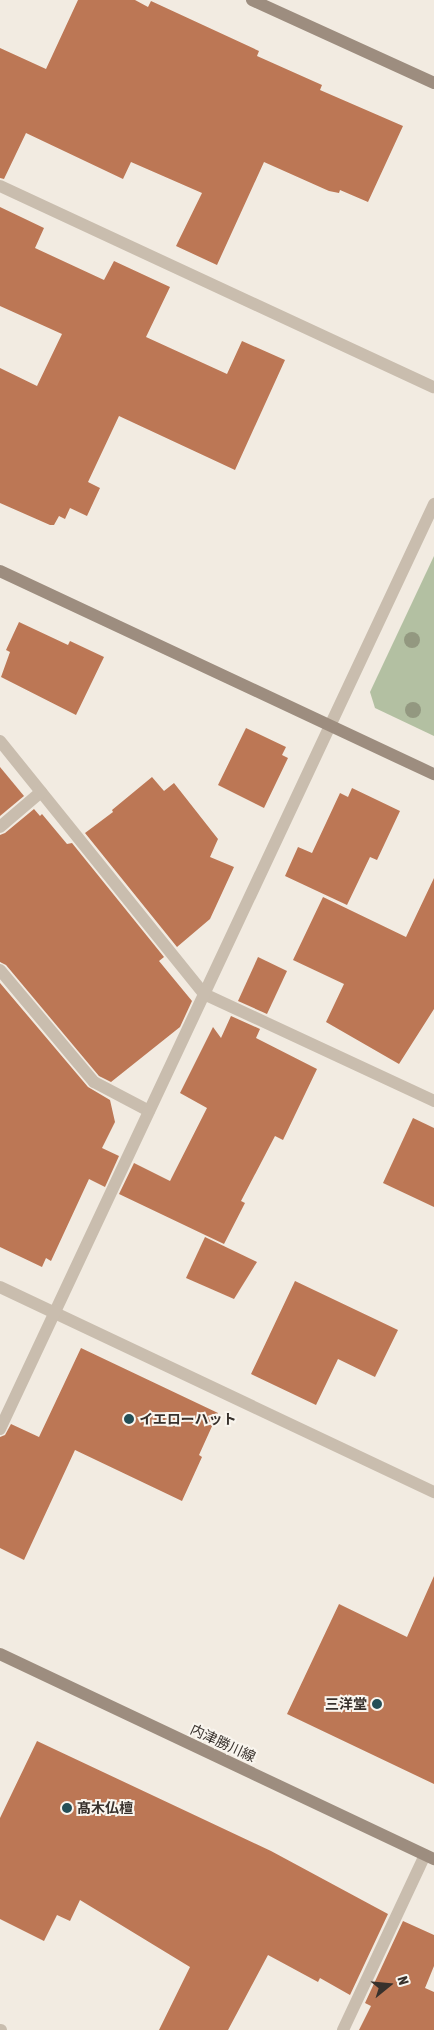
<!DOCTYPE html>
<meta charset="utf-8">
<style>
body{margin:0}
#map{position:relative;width:434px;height:2030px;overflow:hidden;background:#f2ebe1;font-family:"Asap Condensed","Noto Sans JP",sans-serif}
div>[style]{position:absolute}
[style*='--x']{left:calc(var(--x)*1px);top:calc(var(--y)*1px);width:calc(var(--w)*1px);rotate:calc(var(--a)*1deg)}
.green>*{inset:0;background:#b3c0a2}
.building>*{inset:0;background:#bc7755}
.street>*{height:12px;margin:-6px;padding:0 6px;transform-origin:6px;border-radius:6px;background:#c9bdae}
.secondary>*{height:12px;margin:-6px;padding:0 6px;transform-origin:6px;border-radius:6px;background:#9d8d7f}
.trees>*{width:16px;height:16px;margin:-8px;border-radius:50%;background:#939880}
.dots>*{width:14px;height:14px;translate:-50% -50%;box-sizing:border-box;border:2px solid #f9f5ee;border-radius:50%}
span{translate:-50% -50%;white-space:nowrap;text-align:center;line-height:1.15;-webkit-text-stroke:4px #f9f5ee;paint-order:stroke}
.poi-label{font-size:14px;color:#38312c;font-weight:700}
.left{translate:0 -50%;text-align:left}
.right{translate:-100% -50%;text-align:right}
.street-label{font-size:14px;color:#38312c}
.north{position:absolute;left:364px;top:1960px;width:50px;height:50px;-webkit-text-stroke:4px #f9f5ee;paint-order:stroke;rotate:73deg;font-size:14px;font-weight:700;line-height:20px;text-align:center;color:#38312c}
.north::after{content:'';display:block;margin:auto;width:18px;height:22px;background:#38312c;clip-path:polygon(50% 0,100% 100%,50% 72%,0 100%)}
</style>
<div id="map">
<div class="green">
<div style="clip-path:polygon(434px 556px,434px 736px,375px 708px,370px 692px)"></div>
</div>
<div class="building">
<div style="clip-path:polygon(78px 0,135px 0,148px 7px,151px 1px,259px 51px,257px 56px,322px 85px,320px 90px,403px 126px,368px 202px,340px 190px,339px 193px,329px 191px,264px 162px,217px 265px,176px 246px,202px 193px,131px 162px,123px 179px,26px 133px,4px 179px,0 178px,0 48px,46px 69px)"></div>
<div style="clip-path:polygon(0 207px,44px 228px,35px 248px,104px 280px,114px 261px,170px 287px,146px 337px,227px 374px,242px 341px,285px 360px,235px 470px,119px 416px,88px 482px,100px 488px,87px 516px,70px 508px,65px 519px,59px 516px,54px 525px,50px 525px,0 503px,0 368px,37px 386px,62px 334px,0 306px)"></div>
<div style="clip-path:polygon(19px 622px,68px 645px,70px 641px,104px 657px,76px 715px,1px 677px,10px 652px,6px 650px)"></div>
<div style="clip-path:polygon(246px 728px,286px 747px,282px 755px,288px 758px,264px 808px,218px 785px)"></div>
<div style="clip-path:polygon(0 767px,24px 796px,0 816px)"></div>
<div style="clip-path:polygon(152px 777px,164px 791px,174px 783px,218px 839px,210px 857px,234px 867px,210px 919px,177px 947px,85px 833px,113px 812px,112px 810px)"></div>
<div style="clip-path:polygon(352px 788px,400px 811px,377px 860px,370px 857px,347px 905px,285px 876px,298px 847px,312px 853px,340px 793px,348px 797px)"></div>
<div style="clip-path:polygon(34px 809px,40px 816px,42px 814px,67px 844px,72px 843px,164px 957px,159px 961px,192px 1001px,180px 1027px,111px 1082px,99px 1076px,6px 965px,0 962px,0 835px,5px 833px)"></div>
<div style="clip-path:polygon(434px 878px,434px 1009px,399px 1064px,326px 1022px,344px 984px,293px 960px,323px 897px,406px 937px)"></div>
<div style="clip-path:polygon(258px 957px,287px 971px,267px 1014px,238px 1001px)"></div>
<div style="clip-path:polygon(0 983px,88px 1087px,110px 1100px,115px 1122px,102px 1148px,119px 1156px,105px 1187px,89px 1179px,51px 1261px,46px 1258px,42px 1267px,0 1247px)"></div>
<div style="clip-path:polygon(231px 1016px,260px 1029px,256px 1038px,317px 1069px,283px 1140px,275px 1136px,241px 1201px,245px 1203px,224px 1244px,119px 1194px,134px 1163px,170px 1181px,207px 1108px,180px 1093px,213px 1027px,221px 1038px)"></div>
<div style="clip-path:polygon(413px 1118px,434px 1128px,434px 1207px,383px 1183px)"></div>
<div style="clip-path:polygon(205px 1237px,257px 1262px,234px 1299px,186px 1278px)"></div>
<div style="clip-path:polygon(295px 1281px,398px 1330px,375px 1377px,338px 1359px,316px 1405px,251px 1374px)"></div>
<div style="clip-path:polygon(81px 1348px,218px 1413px,199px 1455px,202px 1457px,182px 1501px,75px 1450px,24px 1560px,0 1548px,0 1437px,5px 1435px,11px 1424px,39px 1437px)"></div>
<div style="clip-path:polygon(434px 1576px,434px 1784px,287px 1714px,339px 1604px,407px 1637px)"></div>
<div style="clip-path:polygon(37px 1741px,271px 1851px,388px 1914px,350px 1995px,320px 1978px,318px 1982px,268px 1955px,228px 2030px,159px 2030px,190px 1967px,80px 1900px,70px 1921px,57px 1915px,44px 1941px,0 1919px,0 1818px)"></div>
<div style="clip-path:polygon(403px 1921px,434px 1935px,434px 1966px,425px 1988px,434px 1992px,434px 2030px,359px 2030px,371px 2006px,365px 2003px)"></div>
</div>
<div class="street">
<div style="--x:0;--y:186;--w:478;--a:24.9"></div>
<div style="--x:0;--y:741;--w:325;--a:51.1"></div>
<div style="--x:204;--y:994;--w:254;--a:24.9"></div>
<div style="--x:0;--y:827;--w:54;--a:-40.5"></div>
<div style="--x:0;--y:970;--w:146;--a:50"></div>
<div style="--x:94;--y:1082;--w:62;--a:27.8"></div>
<div style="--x:0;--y:1287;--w:480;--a:25.3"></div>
<div style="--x:0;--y:1429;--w:1022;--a:-64.86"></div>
<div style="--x:0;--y:2030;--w:1;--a:0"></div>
<div style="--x:343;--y:2030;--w:193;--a:-64.9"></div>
</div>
<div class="secondary">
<div style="--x:252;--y:0;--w:200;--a:24.5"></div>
<div style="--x:0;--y:571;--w:479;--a:25.1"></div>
<div style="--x:0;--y:1654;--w:480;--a:25.3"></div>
</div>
<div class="trees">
<div style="left:412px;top:640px"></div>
<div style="left:413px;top:710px"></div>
</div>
<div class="dots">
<div style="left:129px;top:1419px;background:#244f57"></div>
<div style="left:377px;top:1704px;background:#244f57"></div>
<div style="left:67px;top:1808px;background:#244f57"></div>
</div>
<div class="poi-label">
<span class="left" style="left:139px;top:1419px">イエローハット</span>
<span class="right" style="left:367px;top:1704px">三洋堂</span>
<span class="left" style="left:77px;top:1808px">髙木仏檀</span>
</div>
<div class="street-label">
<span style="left:223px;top:1743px;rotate:25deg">内津勝川線</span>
</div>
<div class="north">N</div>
</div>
